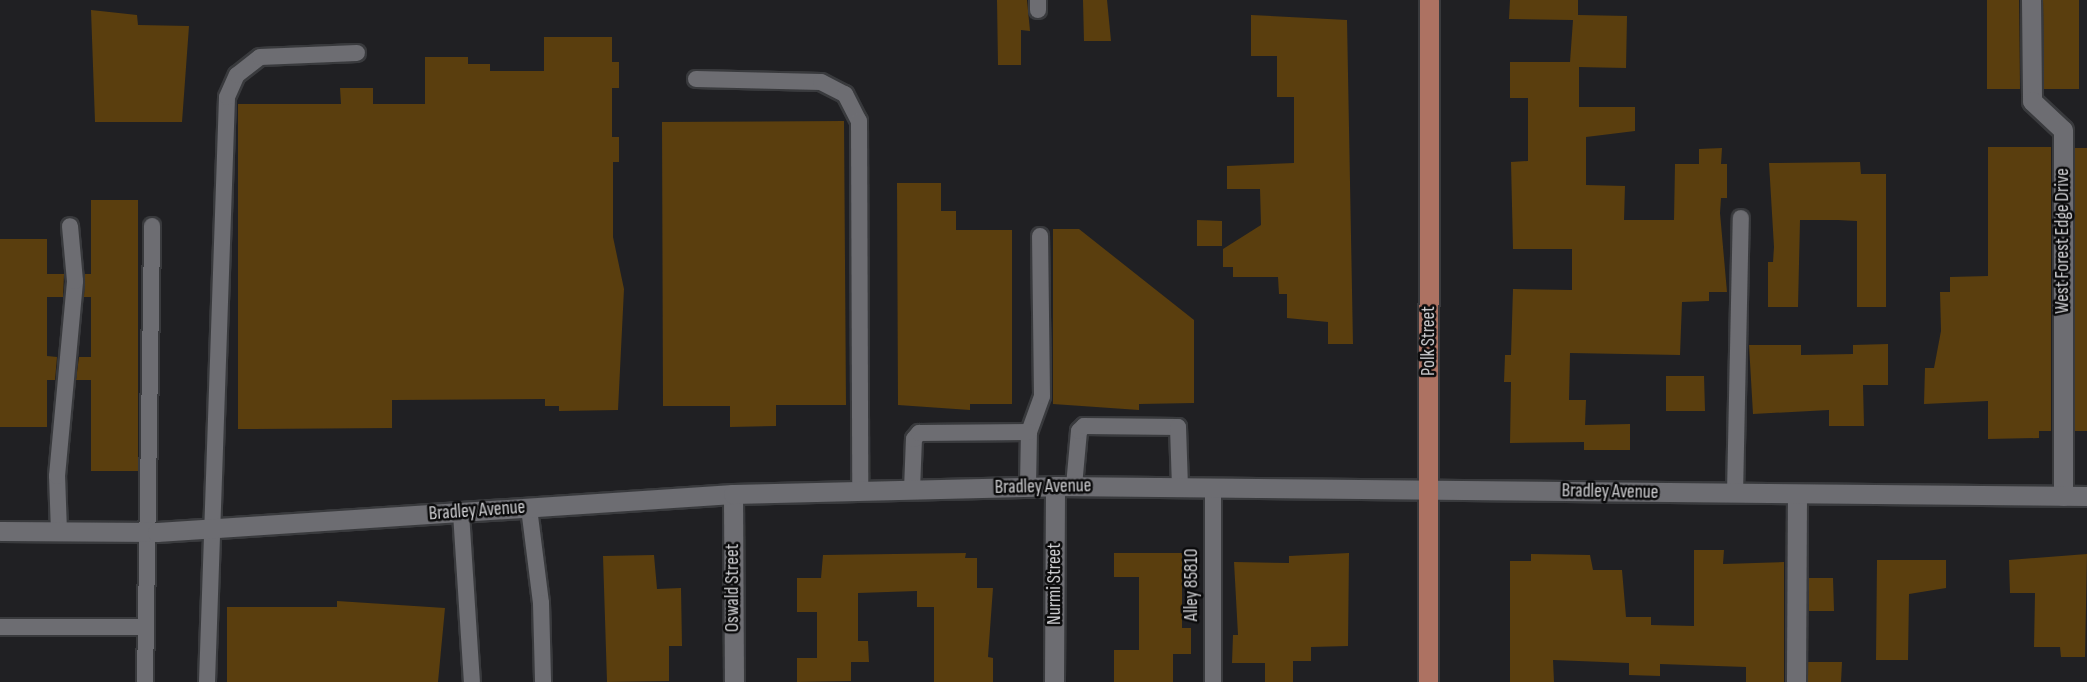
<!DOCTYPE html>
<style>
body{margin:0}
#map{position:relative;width:2087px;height:682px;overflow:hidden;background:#202023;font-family:"Sofia Sans Condensed",sans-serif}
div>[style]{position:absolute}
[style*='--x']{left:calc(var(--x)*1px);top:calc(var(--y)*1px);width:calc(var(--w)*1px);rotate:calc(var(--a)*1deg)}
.building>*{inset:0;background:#5a3e0e}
.roads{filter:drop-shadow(2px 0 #393a3d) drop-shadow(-2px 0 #393a3d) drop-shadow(0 2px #393a3d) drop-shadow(0 -2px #393a3d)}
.service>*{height:16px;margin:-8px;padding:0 8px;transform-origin:8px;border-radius:8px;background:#6d6d72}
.minor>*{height:19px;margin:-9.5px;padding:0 9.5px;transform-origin:9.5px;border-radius:9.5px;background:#6d6d72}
.tertiary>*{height:19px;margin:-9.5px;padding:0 9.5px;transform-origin:9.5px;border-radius:9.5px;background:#6d6d72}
.primary>*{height:19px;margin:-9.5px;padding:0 9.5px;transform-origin:9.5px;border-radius:9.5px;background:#ad7262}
span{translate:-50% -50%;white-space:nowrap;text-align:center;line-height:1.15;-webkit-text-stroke:5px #0a0a0b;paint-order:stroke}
.street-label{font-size:19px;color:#d1d1d4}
</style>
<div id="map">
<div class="building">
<div style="clip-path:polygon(997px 0,1027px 0,1030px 31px,1021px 30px,1021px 65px,998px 65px)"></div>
<div style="clip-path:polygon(1083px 0,1107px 0,1111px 41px,1084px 41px)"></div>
<div style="clip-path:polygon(1510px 0,1578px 0,1578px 15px,1627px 16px,1626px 68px,1579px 67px,1579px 107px,1635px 107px,1635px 131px,1586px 137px,1586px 185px,1625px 186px,1624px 220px,1674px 220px,1675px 164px,1699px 164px,1699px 149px,1722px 148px,1721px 164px,1727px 164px,1727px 198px,1721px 198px,1720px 213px,1727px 292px,1709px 292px,1709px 301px,1682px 302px,1680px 355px,1570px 353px,1569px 400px,1586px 400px,1585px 425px,1630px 424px,1630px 450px,1584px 450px,1584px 442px,1510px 443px,1511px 382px,1504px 382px,1505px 355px,1511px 355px,1513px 289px,1572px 290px,1572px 249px,1513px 249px,1511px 162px,1528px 161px,1528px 98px,1510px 98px,1510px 62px,1570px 62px,1573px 20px,1509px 19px)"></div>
<div style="clip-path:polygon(1987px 0,2019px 0,2020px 89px,1987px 89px)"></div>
<div style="clip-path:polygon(2043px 0,2079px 0,2079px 89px,2044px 89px)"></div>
<div style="clip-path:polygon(91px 10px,137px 15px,138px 25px,189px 26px,182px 122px,95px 122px)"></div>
<div style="clip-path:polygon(1251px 15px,1347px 20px,1353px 344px,1328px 344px,1328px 322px,1287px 318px,1287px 294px,1279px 294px,1278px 277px,1233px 277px,1233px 267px,1223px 267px,1223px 249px,1261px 225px,1260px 189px,1227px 189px,1227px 166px,1294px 163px,1294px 97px,1277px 97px,1277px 56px,1251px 56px)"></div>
<div style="clip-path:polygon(544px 37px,612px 37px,612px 62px,619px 62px,619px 88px,612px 88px,612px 137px,619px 137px,619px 162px,613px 162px,613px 237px,624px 289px,618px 410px,559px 411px,559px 406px,545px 406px,545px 399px,392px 400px,392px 428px,238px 429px,238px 104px,341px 104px,340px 88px,373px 88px,373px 104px,425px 104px,425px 57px,468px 57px,468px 64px,490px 64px,490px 71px,544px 71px)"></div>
<div style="clip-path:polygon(844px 121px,846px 405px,776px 405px,776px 426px,730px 427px,730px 406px,663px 406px,662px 122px)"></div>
<div style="clip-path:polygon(1988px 147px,2051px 147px,2051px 431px,2039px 431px,2039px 438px,1988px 439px,1988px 401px,1924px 404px,1925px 368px,1934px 368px,1941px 331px,1940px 292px,1950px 292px,1950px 277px,1988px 276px)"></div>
<div style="clip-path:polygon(2075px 148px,2087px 148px,2087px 431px,2075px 431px)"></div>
<div style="clip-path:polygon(1860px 162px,1861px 174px,1886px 174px,1886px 307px,1857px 307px,1857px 221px,1838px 220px,1800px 220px,1798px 307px,1768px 307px,1768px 262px,1773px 262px,1774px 247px,1769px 163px)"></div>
<div style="clip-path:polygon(897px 183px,941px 183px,941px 211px,956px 211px,956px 230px,1012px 230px,1012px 404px,970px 404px,970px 410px,898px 405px)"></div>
<div style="clip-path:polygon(91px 200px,138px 200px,138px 471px,91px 471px,91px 380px,76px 380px,79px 357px,91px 357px,91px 297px,84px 297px,85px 274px,91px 274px)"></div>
<div style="clip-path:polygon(1197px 220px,1222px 221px,1222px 246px,1197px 246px)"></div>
<div style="clip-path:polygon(1053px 229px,1079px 229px,1194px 320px,1194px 403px,1139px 404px,1139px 410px,1053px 404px)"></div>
<div style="clip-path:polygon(0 239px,47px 239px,47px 274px,64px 274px,63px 297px,47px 297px,47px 356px,57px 357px,55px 380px,47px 380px,47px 427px,0 427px)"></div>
<div style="clip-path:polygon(1888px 344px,1888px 385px,1863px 385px,1864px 426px,1829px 426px,1829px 410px,1753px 414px,1749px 345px,1801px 345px,1801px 355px,1853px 354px,1853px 345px)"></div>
<div style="clip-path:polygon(1666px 376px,1704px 376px,1705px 411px,1666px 411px)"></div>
<div style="clip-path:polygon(1694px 550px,1724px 550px,1723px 564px,1784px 562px,1784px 682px,1746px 682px,1746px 667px,1660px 664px,1660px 676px,1629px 675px,1629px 663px,1553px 660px,1554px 682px,1510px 682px,1510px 561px,1531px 561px,1531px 554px,1590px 555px,1593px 570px,1622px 570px,1626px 617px,1651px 617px,1651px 625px,1694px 626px)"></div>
<div style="clip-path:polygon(966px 553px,965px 558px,977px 558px,977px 588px,993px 588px,988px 657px,993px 658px,993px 682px,934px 682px,934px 607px,917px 607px,917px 591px,858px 593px,858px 641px,868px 641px,869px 662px,851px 662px,851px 681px,797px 682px,797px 658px,817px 658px,817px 612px,797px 612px,797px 578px,821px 578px,823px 555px)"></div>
<div style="clip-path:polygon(1114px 553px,1182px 553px,1182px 628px,1191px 628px,1191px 654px,1173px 654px,1173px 682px,1114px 682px,1114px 650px,1139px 650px,1139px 577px,1114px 577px)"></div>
<div style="clip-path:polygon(1349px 553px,1348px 646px,1311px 647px,1311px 661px,1293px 661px,1293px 682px,1265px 682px,1265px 663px,1232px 663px,1233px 635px,1238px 635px,1234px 562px,1289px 563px,1289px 556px)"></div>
<div style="clip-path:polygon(2087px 554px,2085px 657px,2061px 657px,2060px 647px,2034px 647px,2035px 593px,2010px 593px,2009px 560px)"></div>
<div style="clip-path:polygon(654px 555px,657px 589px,681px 588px,682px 646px,669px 646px,669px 681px,607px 682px,603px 556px)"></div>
<div style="clip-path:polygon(1877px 560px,1946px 560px,1946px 588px,1909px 594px,1908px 660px,1876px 660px)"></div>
<div style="clip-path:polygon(1809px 578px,1833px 578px,1834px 611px,1809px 611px)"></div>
<div style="clip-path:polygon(337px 601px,445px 608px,438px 682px,227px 682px,227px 607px,337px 607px)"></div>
<div style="clip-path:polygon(1808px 662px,1842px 662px,1841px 682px,1808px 682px)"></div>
</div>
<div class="roads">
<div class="service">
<div style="--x:1038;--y:10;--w:10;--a:-90"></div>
<div style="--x:696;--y:79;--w:125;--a:1.4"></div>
<div style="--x:821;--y:82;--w:27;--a:27"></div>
<div style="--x:845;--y:94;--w:30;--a:63"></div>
<div style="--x:859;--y:121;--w:370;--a:89.8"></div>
<div style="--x:1074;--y:486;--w:55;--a:-84.8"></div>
<div style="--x:1079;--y:431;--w:7;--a:-45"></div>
<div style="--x:1084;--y:426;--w:94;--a:0.6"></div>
<div style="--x:1178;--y:427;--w:61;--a:88.1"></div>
<div style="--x:1028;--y:487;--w:55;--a:-89"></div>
<div style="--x:1029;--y:432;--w:38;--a:-70"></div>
<div style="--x:1042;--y:396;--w:160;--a:-90.7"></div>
<div style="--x:912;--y:490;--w:51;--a:-87.8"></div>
<div style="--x:914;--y:439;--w:8;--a:-50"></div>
<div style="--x:919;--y:433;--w:110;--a:-0.5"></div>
<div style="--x:1735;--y:494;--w:276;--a:-88.8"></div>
<div style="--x:529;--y:508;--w:96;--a:82.8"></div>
<div style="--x:541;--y:603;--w:79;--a:88.5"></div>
<div style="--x:461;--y:513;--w:169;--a:86.3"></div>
<div style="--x:59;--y:532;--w:56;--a:-92"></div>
<div style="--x:57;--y:476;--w:196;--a:-84.7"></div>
<div style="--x:75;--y:281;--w:55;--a:-95.2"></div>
<div style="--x:0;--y:627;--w:146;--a:0"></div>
<div style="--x:145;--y:682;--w:456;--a:-89.1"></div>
<div style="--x:207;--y:682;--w:585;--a:-88.04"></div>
<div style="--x:227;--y:97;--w:24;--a:-66"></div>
<div style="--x:237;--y:75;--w:29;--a:-38"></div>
<div style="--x:260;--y:57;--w:97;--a:-2.4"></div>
<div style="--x:1213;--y:682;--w:194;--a:-90"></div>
</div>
<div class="minor">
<div style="--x:2031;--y:0;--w:101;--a:89.4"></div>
<div style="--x:2032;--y:101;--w:42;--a:43.1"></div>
<div style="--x:2063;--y:130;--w:366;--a:90"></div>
<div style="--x:733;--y:494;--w:188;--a:89.7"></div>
<div style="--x:1054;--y:682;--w:196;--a:-89.7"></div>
<div style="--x:1796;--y:682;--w:188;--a:-89.7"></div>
</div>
<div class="tertiary">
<div style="--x:0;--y:531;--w:157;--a:0.4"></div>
<div style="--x:157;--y:532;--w:577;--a:-3.77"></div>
<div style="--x:733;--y:494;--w:322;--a:-1.4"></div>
<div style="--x:1055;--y:486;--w:1032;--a:0.56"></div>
</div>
<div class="primary">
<div style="--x:1428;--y:682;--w:682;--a:-89.92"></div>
</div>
</div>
<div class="street-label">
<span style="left:2063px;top:241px;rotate:-90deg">West Forest Edge Drive</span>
<span style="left:1429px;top:341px;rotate:-90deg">Polk Street</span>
<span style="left:1043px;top:487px;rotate:-1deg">Bradley Avenue</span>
<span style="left:1610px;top:492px;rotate:1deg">Bradley Avenue</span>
<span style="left:477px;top:511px;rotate:-4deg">Bradley Avenue</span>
<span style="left:1055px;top:584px;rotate:-90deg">Nurmi Street</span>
<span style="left:1192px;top:585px;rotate:-90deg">Alley 85810</span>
<span style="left:733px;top:588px;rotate:-90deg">Oswald Street</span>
</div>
</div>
